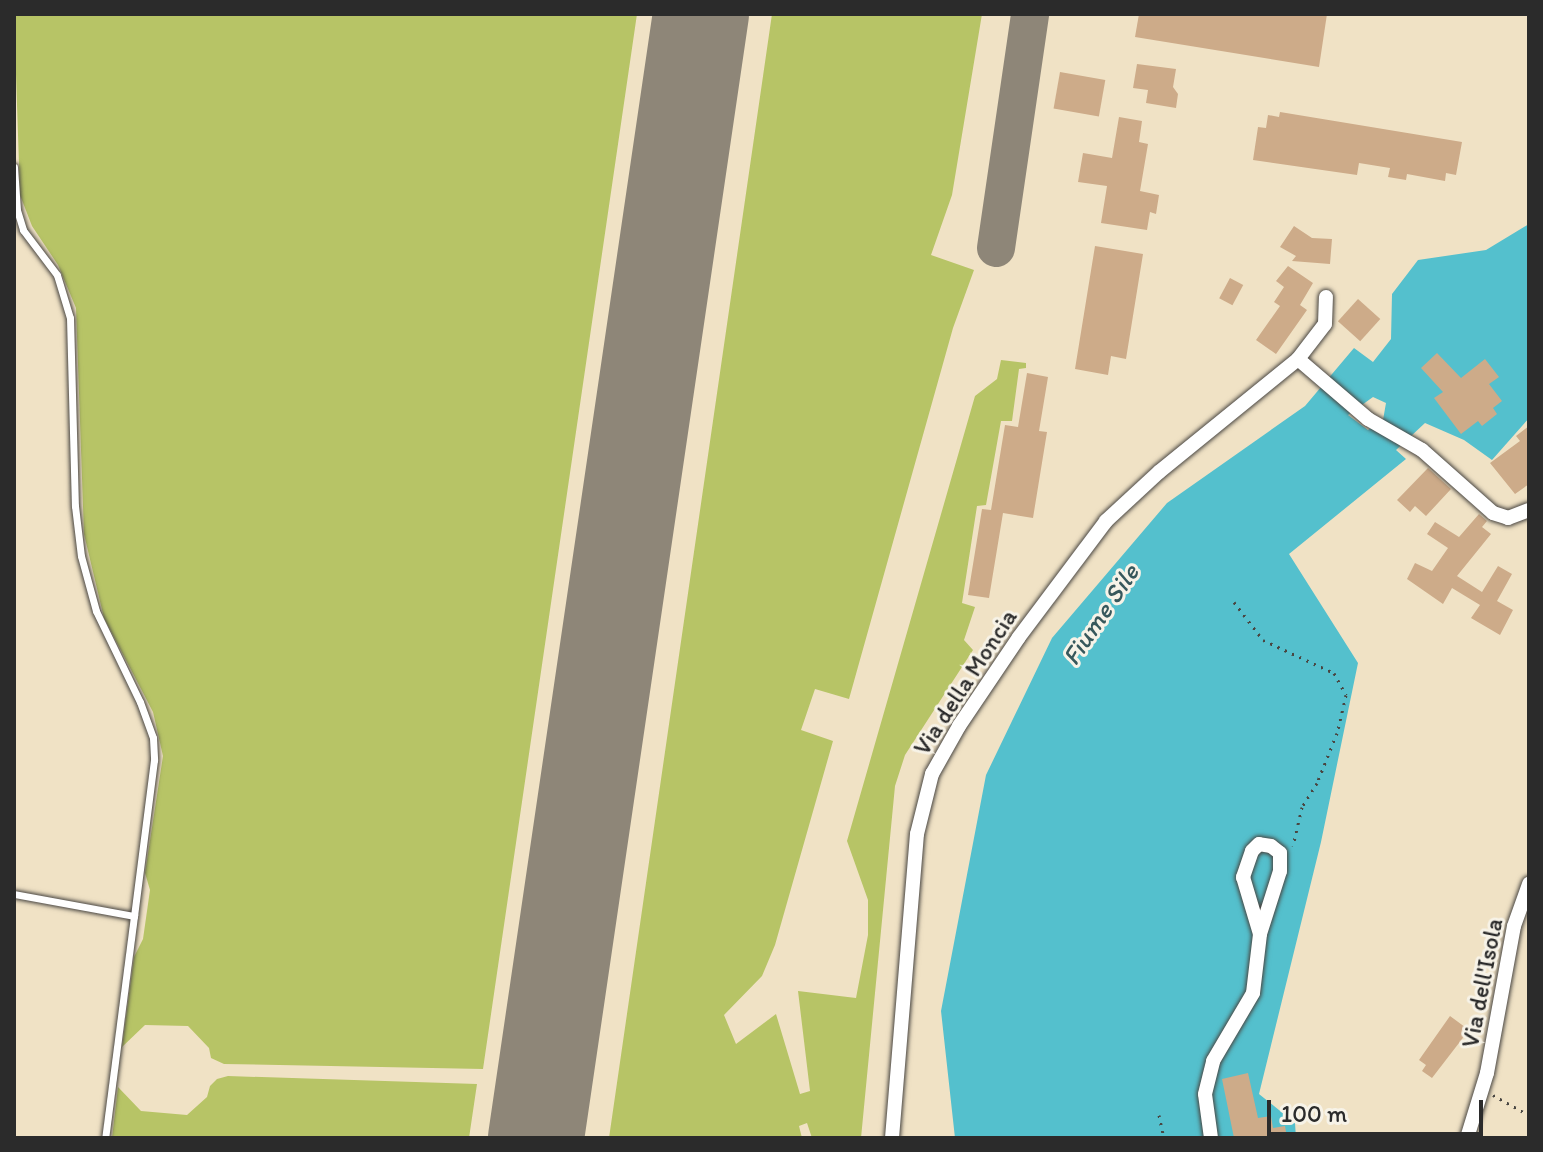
<!DOCTYPE html>
<html>
<head>
<meta charset="utf-8">
<style>
  body { margin:0 }
  #map { position:relative; width:1543px; height:1152px; overflow:hidden; background:#f0e2c5; font-family:Itim,sans-serif }
  div>[style] { position:absolute }
  .green>* { inset:0; background:#b7c466 }
  .water>* { inset:0; background:#54c0cd }
  .taxiway>* { height:38px; margin:-19px; padding:0 19px; transform-origin:19px; border-radius:19px; background:#8e8678 }
  .runway>* { height:96px; margin:-48px; padding:0 48px; transform-origin:48px; border-radius:48px; background:#8e8678 }
  .building>* { inset:0; background:#cdab89; transform-origin:0 0 }
  .path>* { height:3px; margin-top:-1.5px; transform-origin:0; background:repeating-linear-gradient(90deg,#494642 0 2px,transparent 0 8px) }
  .roads { filter:drop-shadow(0 0 2px #494642) drop-shadow(0 0 2px #494642) }
  .service>* { height:7px; margin:-3.5px; padding:0 3.5px; transform-origin:3.5px; border-radius:3.5px; background:#fff }
  .minor>* { height:14px; margin:-7px; padding:0 7px; transform-origin:7px; border-radius:7px; background:#fff }
  span { translate:-50% -50%; white-space:nowrap; text-align:center; line-height:1.15; -webkit-text-stroke:6px #f7f3e8; paint-order:stroke }
  .street-label { font-size:24px; color:#2b2b2b }
  .water-label { font-size:26px; color:#37585c; font-style:italic }
  .frame { position:absolute; inset:0; border:16px solid #2b2b2b; pointer-events:none }
  .scale { position:absolute; left:1267px; top:1100px; width:216px; height:36px; box-sizing:border-box; border:4px solid #2b2b2b; border-top:0; padding-left:10px; font-size:24px; line-height:28px; white-space:nowrap; color:#2b2b2b; -webkit-text-stroke:6px #f7f3e8; paint-order:stroke }
</style>
</head>
<body>
<div id="map">
  <div class="green">
    <i style="clip-path:polygon(14px 14px,637px 14px,483px 1069px,224px 1064px,211px 1058px,209px 1048px,188px 1026px,145px 1025px,122px 1047px,134px 957px,143px 939px,150px 890px,145px 873px,163px 756px,153px 712px,104px 618px,84px 534px,76px 308px,58px 265px,32px 226px,20px 195px)"></i>
    <i style="clip-path:polygon(772px 14px,982px 14px,952px 195px,931px 255px,974px 270px,953px 328px,849px 699px,815px 689px,801px 730px,833px 741px,775px 945px,762px 976px,724px 1015px,736px 1044px,776px 1014px,800px 1094px,810px 1091px,798px 991px,856px 998px,868px 935px,868px 900px,847px 841px,975px 396px,997px 379px,1001px 360px,1026px 363px,1026px 368px,1019px 369px,1012px 421px,1001px 421px,986px 505px,977px 506px,962px 603px,975px 607px,964px 640px,973px 650px,905px 755px,895px 786px,861px 1138px,812px 1138px,807px 1123px,799px 1126px,802px 1138px,609px 1138px)"></i>
    <i style="clip-path:polygon(228px 1076px,477px 1084px,469px 1138px,112px 1138px,118px 1087px,141px 1111px,187px 1115px,207px 1097px,210px 1086px,217px 1079px)"></i>
  </div>
  <div class="water">
    <i style="clip-path:polygon(evenodd,1529px 224px,1529px 418px,1492px 460px,1464px 440px,1425px 423px,1396px 450px,1406px 459px,1289px 554px,1358px 663px,1321px 842px,1259px 1094px,1295px 1123px,1296px 1138px,955px 1138px,941px 1011px,986px 775px,1052px 638px,1167px 503px,1305px 406px,1354px 348px,1373px 362px,1391px 339px,1392px 294px,1418px 260px,1486px 250px,1529px 224px,1373px 397px,1386px 403px,1383px 420px,1368px 430px,1348px 415px,1373px 397px)"></i>
  </div>
  <div class="taxiway">
    <i style="left:996px;top:248px;width:236px;rotate:-81.7deg"></i>
  </div>
  <div class="runway">
    <i style="left:536px;top:1138px;width:1136px;rotate:-81.65deg"></i>
  </div>
  <div class="building">
    <i style="clip-path:polygon(1139px 14px,1327px 14px,1319px 67px,1135px 37px)"></i>
    <i style="clip-path:polygon(1137px 64px,1176px 69px,1173px 87px,1178px 94px,1176px 108px,1146px 103px,1148px 90px,1133px 88px)"></i>
    <i style="left:1060px;top:72px;width:46px;height:37px;rotate:10deg"></i>
    <i style="clip-path:polygon(1280px 112px,1462px 142px,1456px 175px,1446px 173px,1445px 181px,1407px 174px,1406px 180px,1388px 177px,1390px 168px,1359px 163px,1357px 175px,1253px 160px,1258px 127px,1266px 128px,1268px 115px,1279px 117px)"></i>
    <i style="clip-path:polygon(1119px 117px,1142px 121px,1139px 142px,1148px 144px,1140px 191px,1159px 195px,1156px 214px,1150px 212px,1147px 230px,1101px 223px,1107px 186px,1078px 182px,1083px 153px,1112px 158px)"></i>
    <i style="clip-path:polygon(1294px 226px,1312px 238px,1332px 239px,1330px 264px,1292px 261px,1296px 256px,1280px 247px)"></i>
    <i style="clip-path:polygon(1095px 246px,1143px 254px,1126px 359px,1111px 356px,1108px 375px,1075px 369px)"></i>
    <i style="clip-path:polygon(1288px 266px,1313px 283px,1300px 305px,1307px 310px,1276px 354px,1256px 340px,1280px 306px,1274px 302px,1284px 287px,1276px 281px)"></i>
    <i style="left:1230px;top:278px;width:15px;height:23px;rotate:28deg"></i>
    <i style="left:1358px;top:299px;width:30px;height:30px;rotate:42deg"></i>
    <i style="clip-path:polygon(1437px 353px,1461px 378px,1485px 359px,1499px 377px,1489px 384px,1502px 401px,1493px 408px,1497px 414px,1482px 426px,1478px 421px,1461px 434px,1434px 398px,1443px 392px,1421px 368px)"></i>
    <i style="clip-path:polygon(1027px 373px,1048px 377px,1039px 431px,1047px 432px,1033px 518px,1003px 513px,989px 598px,968px 595px,982px 509px,991px 510px,1005px 425px,1018px 427px)"></i>
    <i style="clip-path:polygon(1529px 426px,1529px 484px,1515px 494px,1490px 463px,1520px 441px,1516px 436px)"></i>
    <i style="clip-path:polygon(1428px 468px,1451px 489px,1426px 516px,1415px 506px,1410px 512px,1397px 500px)"></i>
    <i style="clip-path:polygon(1479px 514px,1487px 521px,1482px 527px,1491px 534px,1457px 576px,1482px 592px,1498px 566px,1512px 574px,1497px 601px,1513px 610px,1500px 635px,1471px 618px,1480px 605px,1452px 588px,1443px 604px,1407px 579px,1415px 563px,1432px 571px,1448px 548px,1427px 534px,1435px 522px,1459px 537px)"></i>
    <i style="clip-path:polygon(1450px 1016px,1469px 1030px,1432px 1078px,1422px 1071px,1426px 1065px,1419px 1060px)"></i>
    <i style="clip-path:polygon(1248px 1073px,1258px 1118px,1271px 1116px,1273px 1128px,1285px 1126px,1287px 1138px,1234px 1138px,1222px 1079px)"></i>
  </div>
  <div class="path">
    <i style="left:1234px;top:602px;width:48px;rotate:52.7deg"></i>
    <i style="left:1263px;top:640px;width:78px;rotate:24.9deg"></i>
    <i style="left:1334px;top:673px;width:25px;rotate:61deg"></i>
    <i style="left:1346px;top:695px;width:39px;rotate:103deg"></i>
    <i style="left:1337px;top:733px;width:54px;rotate:111.8deg"></i>
    <i style="left:1317px;top:783px;width:28px;rotate:122deg"></i>
    <i style="left:1302px;top:807px;width:40px;rotate:103deg"></i>
    <i style="left:1493px;top:1095px;width:41px;rotate:29.1deg"></i>
    <i style="left:1159px;top:1115px;width:24px;rotate:78deg"></i>
  </div>
  <div class="roads">
    <div class="service">
      <i style="left:14px;top:167px;width:43px;rotate:86deg"></i>
      <i style="left:17px;top:210px;width:21px;rotate:73deg"></i>
      <i style="left:23px;top:230px;width:56px;rotate:52.9deg"></i>
      <i style="left:57px;top:275px;width:45px;rotate:73.2deg"></i>
      <i style="left:70px;top:318px;width:188px;rotate:88.5deg"></i>
      <i style="left:75px;top:506px;width:50px;rotate:83.2deg"></i>
      <i style="left:81px;top:556px;width:57px;rotate:74.7deg"></i>
      <i style="left:96px;top:611px;width:101px;rotate:64.2deg"></i>
      <i style="left:140px;top:702px;width:38px;rotate:70deg"></i>
      <i style="left:153px;top:738px;width:22px;rotate:87deg"></i>
      <i style="left:154px;top:760px;width:157px;rotate:97.3deg"></i>
      <i style="left:14px;top:894px;width:122px;rotate:10.4deg"></i>
      <i style="left:134px;top:916px;width:224px;rotate:97.4deg"></i>
    </div>
    <div class="minor">
      <i style="left:1298px;top:359px;width:92px;rotate:40.6deg"></i>
      <i style="left:1368px;top:419px;width:62px;rotate:29.9deg"></i>
      <i style="left:1422px;top:450px;width:95px;rotate:41.6deg"></i>
      <i style="left:1493px;top:513px;width:16px;rotate:18deg"></i>
      <i style="left:1508px;top:518px;width:22px;rotate:-21deg"></i>
      <i style="left:892px;top:1138px;width:305px;rotate:-85.3deg"></i>
      <i style="left:917px;top:834px;width:62px;rotate:-76deg"></i>
      <i style="left:932px;top:774px;width:55px;rotate:-60.6deg"></i>
      <i style="left:959px;top:726px;width:107px;rotate:-56deg"></i>
      <i style="left:1019px;top:637px;width:145px;rotate:-53.1deg"></i>
      <i style="left:1106px;top:521px;width:72px;rotate:-42.8deg"></i>
      <i style="left:1159px;top:472px;width:179px;rotate:-39.1deg"></i>
      <i style="left:1298px;top:359px;width:44px;rotate:-52.4deg"></i>
      <i style="left:1325px;top:324px;width:27px;rotate:-88deg"></i>
      <i style="left:1211px;top:1138px;width:44px;rotate:-97.8deg"></i>
      <i style="left:1205px;top:1094px;width:34px;rotate:-76deg"></i>
      <i style="left:1213px;top:1061px;width:79px;rotate:-59.5deg"></i>
      <i style="left:1253px;top:993px;width:59px;rotate:-83.2deg"></i>
      <i style="left:1260px;top:934px;width:66px;rotate:-72.4deg"></i>
      <i style="left:1280px;top:871px;width:18px;rotate:-90deg"></i>
      <i style="left:1280px;top:853px;width:11px;rotate:-142deg"></i>
      <i style="left:1271px;top:846px;width:12px;rotate:-171deg"></i>
      <i style="left:1259px;top:844px;width:10px;rotate:135deg"></i>
      <i style="left:1252px;top:851px;width:28px;rotate:109deg"></i>
      <i style="left:1243px;top:877px;width:59px;rotate:73.4deg"></i>
      <i style="left:1467px;top:1138px;width:68px;rotate:-72.9deg"></i>
      <i style="left:1487px;top:1073px;width:149px;rotate:-79.6deg"></i>
      <i style="left:1514px;top:926px;width:45px;rotate:-70.3deg"></i>
    </div>
  </div>
  <div class="street-label">
    <span style="left:965px;top:682px;rotate:-57deg">Via della Moncia</span>
    <span style="left:1482px;top:983px;rotate:-79deg">Via dell'Isola</span>
  </div>
  <div class="water-label">
    <span style="left:1101px;top:615px;rotate:-56deg">Fiume Sile</span>
  </div>
  <div class="frame"></div>
  <div class="scale">100 m</div>
</div>
</body>
</html>
